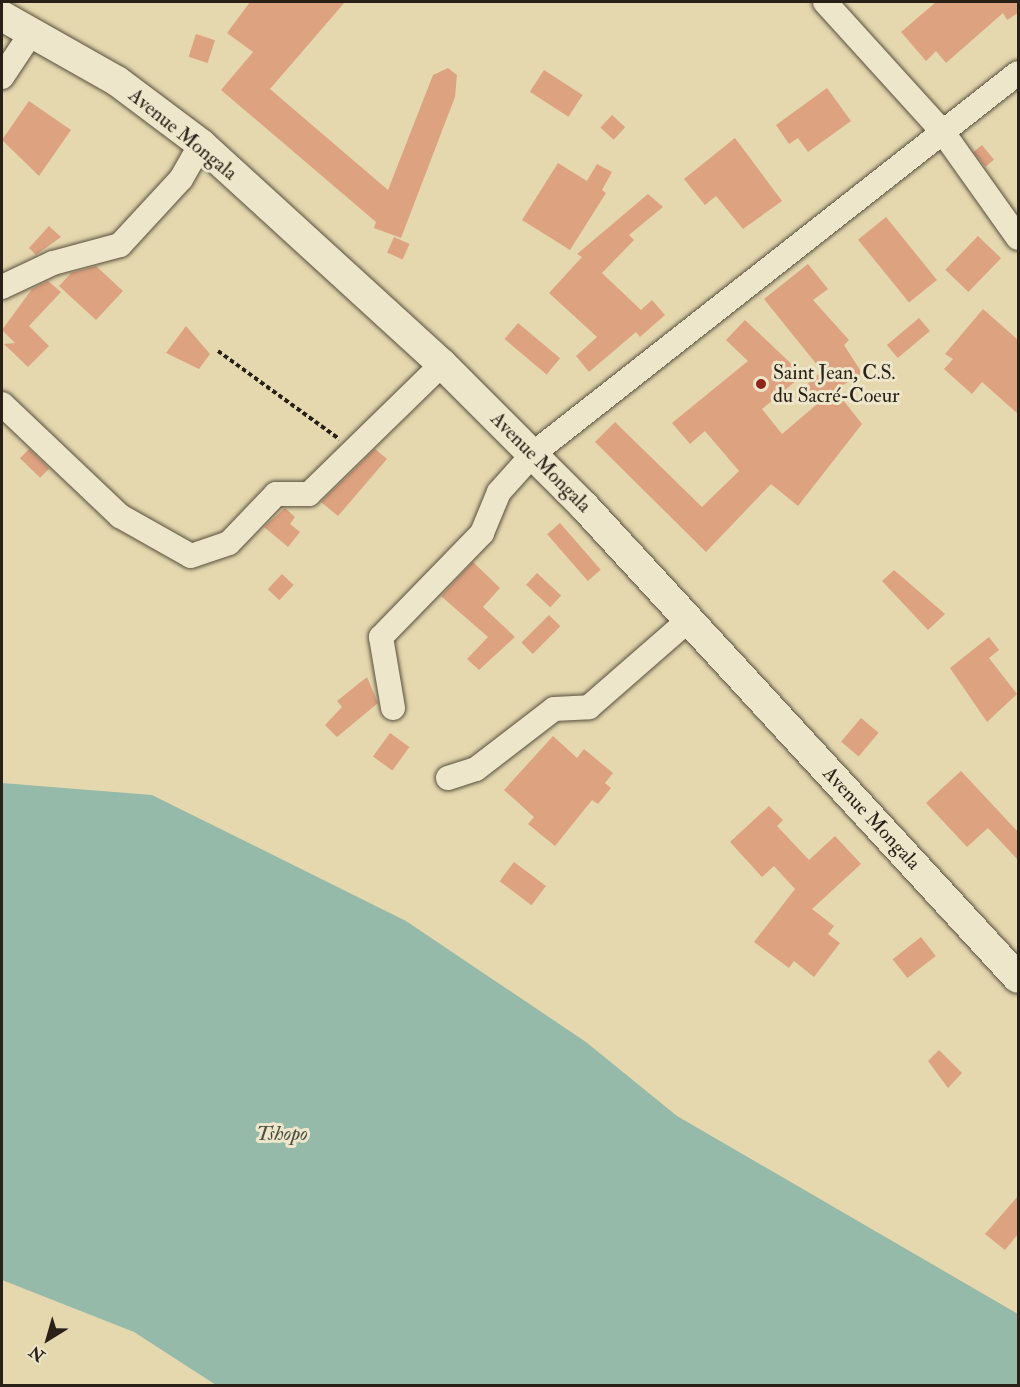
<!DOCTYPE html>
<html>
<head>
<meta charset="utf-8">
<style>
  body { margin:0 }
  #map { position:relative; width:1020px; height:1387px; overflow:hidden; background:#e5d8af; font-family:"IM FELL Double Pica",serif }
  div>[style] { position:absolute }
  .water>* { inset:0; background:#96baaa }
  .building>* { inset:0; background:#dda280; transform-origin:0 0 }
  .path>* { height:4px; margin-top:-2px; transform-origin:0; background:repeating-linear-gradient(90deg,#292117 0 4.5px,transparent 0 7.5px) }
  .roads { filter:drop-shadow(0 0 2px #584f3d) drop-shadow(0 0 2px #584f3d) }
  .minor>* { height:24px; margin:-12px; padding:0 12px; transform-origin:12px; border-radius:12px; background:#eee6cb }
  .tertiary>* { height:30px; margin:-15px; padding:0 15px; transform-origin:15px; border-radius:15px; background:#eee6cb }
  .dots>* { width:16px; height:16px; translate:-50% -50%; box-sizing:border-box; border:3px solid #eee6cb; border-radius:50% }
  span { translate:-50% -50%; white-space:nowrap; text-align:center; line-height:1.15; -webkit-text-stroke:6px #eee6cb; paint-order:stroke }
  .street-label { font-size:20px; color:#292117 }
  .poi-label { font-size:20px; color:#292117 }
  .left { translate:0 -50%; text-align:left }
  .water-label { font-size:21px; color:#4a4f43; font-style:italic }
  .frame { position:absolute; inset:0; border:3px solid #292117; pointer-events:none }
  .north { position:absolute; left:18px; top:1309px; width:60px; height:60px; -webkit-text-stroke:4px #eee6cb; paint-order:stroke; rotate:217deg; font-size:16px; font-weight:700; line-height:24px; text-align:center; color:#292117 }
  .north::after { content:''; display:block; margin:auto; width:21px; height:27px; background:#292117; clip-path:polygon(50% 0,100% 100%,50% 72%,0 100%) }
</style>
</head>
<body>
<div id="map">
  <div class="water">
    <i style="clip-path:polygon(2px 783px,152px 795px,406px 921px,586px 1042px,677px 1116px,1018px 1314px,1018px 1385px,216px 1385px,134px 1332px,2px 1280px)"></i>
  </div>
  <div class="building">
    <i style="clip-path:polygon(250px 2px,345px 2px,270px 89px,388px 190px,433px 75px,448px 68px,457px 75px,455px 97px,401px 238px,374px 228px,376px 222px,221px 90px,253px 52px,227px 33px)"></i>
    <i style="clip-path:polygon(936px 2px,1018px 2px,1018px 13px,1007px 20px,1003px 13px,946px 63px,936px 51px,926px 61px,901px 32px)"></i>
    <i style="left:196px;top:34px;width:20px;height:24px;rotate:18deg"></i>
    <i style="left:544px;top:70px;width:46px;height:26px;rotate:33deg"></i>
    <i style="clip-path:polygon(827px 88px,851px 121px,808px 152px,798px 138px,789px 144px,776px 125px)"></i>
    <i style="clip-path:polygon(29px 101px,71px 130px,39px 176px,2px 140px)"></i>
    <i style="left:612px;top:115px;width:18px;height:17px;rotate:43deg"></i>
    <i style="clip-path:polygon(735px 138px,782px 201px,743px 229px,716px 196px,705px 205px,684px 179px)"></i>
    <i style="left:982px;top:145px;width:19px;height:11px;rotate:51deg"></i>
    <i style="clip-path:polygon(558px 163px,587px 181px,597px 164px,612px 172px,602px 190px,606px 193px,570px 250px,522px 220px)"></i>
    <i style="clip-path:polygon(648px 194px,663px 207px,629px 235px,634px 240px,602px 273px,641px 310px,652px 300px,665px 315px,640px 337px,636px 332px,589px 372px,576px 356px,597px 337px,549px 293px,582px 257px,577px 254px)"></i>
    <i style="left:886px;top:217px;width:81px;height:36px;rotate:51deg"></i>
    <i style="clip-path:polygon(49px 226px,61px 237px,36px 255px,29px 248px)"></i>
    <i style="left:978px;top:236px;width:32px;height:47px;rotate:44deg"></i>
    <i style="left:394px;top:237px;width:17px;height:17px;rotate:24deg"></i>
    <i style="clip-path:polygon(808px 264px,828px 289px,813px 300px,849px 340px,844px 345px,862px 373px,835px 390px,862px 424px,798px 506px,771px 484px,706px 552px,595px 442px,615px 422px,702px 507px,739px 471px,705px 431px,690px 444px,672px 423px,748px 361px,726px 340px,745px 320px,803px 375px,762px 409px,782px 434px,816px 405px,802px 389px,822px 371px,764px 299px)"></i>
    <i style="clip-path:polygon(96px 266px,123px 291px,96px 320px,59px 286px,71px 273px)"></i>
    <i style="clip-path:polygon(48px 281px,61px 292px,29px 326px,49px 346px,28px 367px,4px 344px,15px 343px,2px 330px,32px 289px)"></i>
    <i style="clip-path:polygon(983px 309px,1018px 340px,1018px 414px,982px 382px,972px 394px,944px 369px,953px 359px,945px 354px)"></i>
    <i style="left:919px;top:318px;width:17px;height:42px;rotate:50deg"></i>
    <i style="left:518px;top:323px;width:55px;height:21px;rotate:40deg"></i>
    <i style="clip-path:polygon(186px 326px,210px 354px,199px 369px,166px 353px)"></i>
    <i style="left:29px;top:449px;width:28px;height:13px;rotate:44deg"></i>
    <i style="clip-path:polygon(375px 449px,387px 459px,338px 516px,321px 502px)"></i>
    <i style="clip-path:polygon(285px 508px,295px 517px,290px 524px,300px 532px,288px 547px,264px 527px)"></i>
    <i style="left:560px;top:523px;width:62px;height:17px;rotate:49deg"></i>
    <i style="clip-path:polygon(473px 562px,500px 588px,483px 607px,515px 637px,479px 670px,467px 659px,488px 637px,441px 596px)"></i>
    <i style="clip-path:polygon(894px 570px,945px 614px,928px 630px,882px 581px)"></i>
    <i style="left:537px;top:573px;width:33px;height:16px;rotate:43deg"></i>
    <i style="left:282px;top:574px;width:16px;height:21px;rotate:43deg"></i>
    <i style="left:549px;top:615px;width:16px;height:39px;rotate:45deg"></i>
    <i style="clip-path:polygon(989px 637px,999px 650px,989px 658px,1017px 694px,987px 722px,950px 668px)"></i>
    <i style="clip-path:polygon(367px 677px,378px 703px,337px 737px,325px 725px,342px 707px,337px 701px)"></i>
    <i style="left:861px;top:718px;width:23px;height:31px;rotate:40deg"></i>
    <i style="left:390px;top:733px;width:24px;height:29px;rotate:36deg"></i>
    <i style="clip-path:polygon(553px 736px,577px 758px,584px 749px,613px 773px,605px 783px,611px 788px,598px 804px,592px 800px,555px 846px,528px 824px,534px 817px,504px 790px)"></i>
    <i style="clip-path:polygon(961px 771px,1018px 832px,1018px 860px,988px 828px,967px 847px,926px 803px)"></i>
    <i style="clip-path:polygon(769px 806px,783px 820px,777px 826px,809px 860px,835px 836px,861px 864px,812px 909px,834px 926px,828px 934px,840px 943px,814px 977px,794px 961px,789px 968px,754px 942px,795px 889px,774px 866px,762px 877px,730px 842px)"></i>
    <i style="left:514px;top:862px;width:40px;height:24px;rotate:37deg"></i>
    <i style="left:921px;top:937px;width:24px;height:36px;rotate:52deg"></i>
    <i style="clip-path:polygon(939px 1050px,962px 1073px,948px 1088px,928px 1061px)"></i>
    <i style="clip-path:polygon(1018px 1196px,1018px 1234px,1005px 1250px,985px 1234px)"></i>
  </div>
  <div class="path">
    <i style="left:218px;top:351px;width:150px;rotate:36deg"></i>
  </div>
  <div class="roads">
    <div class="minor">
      <i style="left:825px;top:2px;width:174px;rotate:47.8deg"></i>
      <i style="left:942px;top:131px;width:131px;rotate:54.6deg"></i>
      <i style="left:2px;top:77px;width:50px;rotate:-56.3deg"></i>
      <i style="left:2px;top:287px;width:56px;rotate:-25.2deg"></i>
      <i style="left:53px;top:263px;width:69px;rotate:-15deg"></i>
      <i style="left:120px;top:245px;width:90px;rotate:-47.3deg"></i>
      <i style="left:181px;top:179px;width:40px;rotate:-60.3deg"></i>
      <i style="left:2px;top:404px;width:163px;rotate:43.5deg"></i>
      <i style="left:120px;top:516px;width:81px;rotate:29.4deg"></i>
      <i style="left:191px;top:556px;width:40px;rotate:-18.9deg"></i>
      <i style="left:229px;top:543px;width:68px;rotate:-46.2deg"></i>
      <i style="left:276px;top:494px;width:33px"></i>
      <i style="left:309px;top:494px;width:186px;rotate:-44.3deg"></i>
      <i style="left:393px;top:708px;width:72px;rotate:-99.6deg"></i>
      <i style="left:381px;top:637px;width:145px;rotate:-45.8deg"></i>
      <i style="left:482px;top:533px;width:44px;rotate:-67.5deg"></i>
      <i style="left:499px;top:492px;width:52px;rotate:-48.1deg"></i>
      <i style="left:534px;top:453px;width:615px;rotate:-38.14deg"></i>
      <i style="left:448px;top:778px;width:29px;rotate:-18deg"></i>
      <i style="left:476px;top:769px;width:98px;rotate:-37.6deg"></i>
      <i style="left:554px;top:709px;width:35px;rotate:-3deg"></i>
      <i style="left:589px;top:707px;width:134px;rotate:-41.1deg"></i>
    </div>
    <div class="tertiary">
      <i style="left:2px;top:16px;width:132px;rotate:29.5deg"></i>
      <i style="left:117px;top:81px;width:105px;rotate:36.9deg"></i>
      <i style="left:201px;top:144px;width:326px;rotate:42.4deg"></i>
      <i style="left:442px;top:364px;width:201px;rotate:45deg"></i>
      <i style="left:584px;top:506px;width:641px;rotate:47.4deg"></i>
    </div>
  </div>
  <div class="dots">
    <i style="left:761px;top:384px;background:#8f2418"></i>
  </div>
  <div class="street-label">
    <span style="left:183px;top:134px;rotate:39deg">Avenue Mongala</span>
    <span style="left:541px;top:462px;rotate:45deg">Avenue Mongala</span>
    <span style="left:872px;top:818px;rotate:47deg">Avenue Mongala</span>
  </div>
  <div class="poi-label">
    <span class="left" style="left:773px;top:384px">Saint Jean, C.S.<br>du Sacré-Coeur</span>
  </div>
  <div class="water-label">
    <span style="left:282px;top:1134px">Tshopo</span>
  </div>
  <div class="frame"></div>
  <div class="north">N</div>
</div>
</body>
</html>
